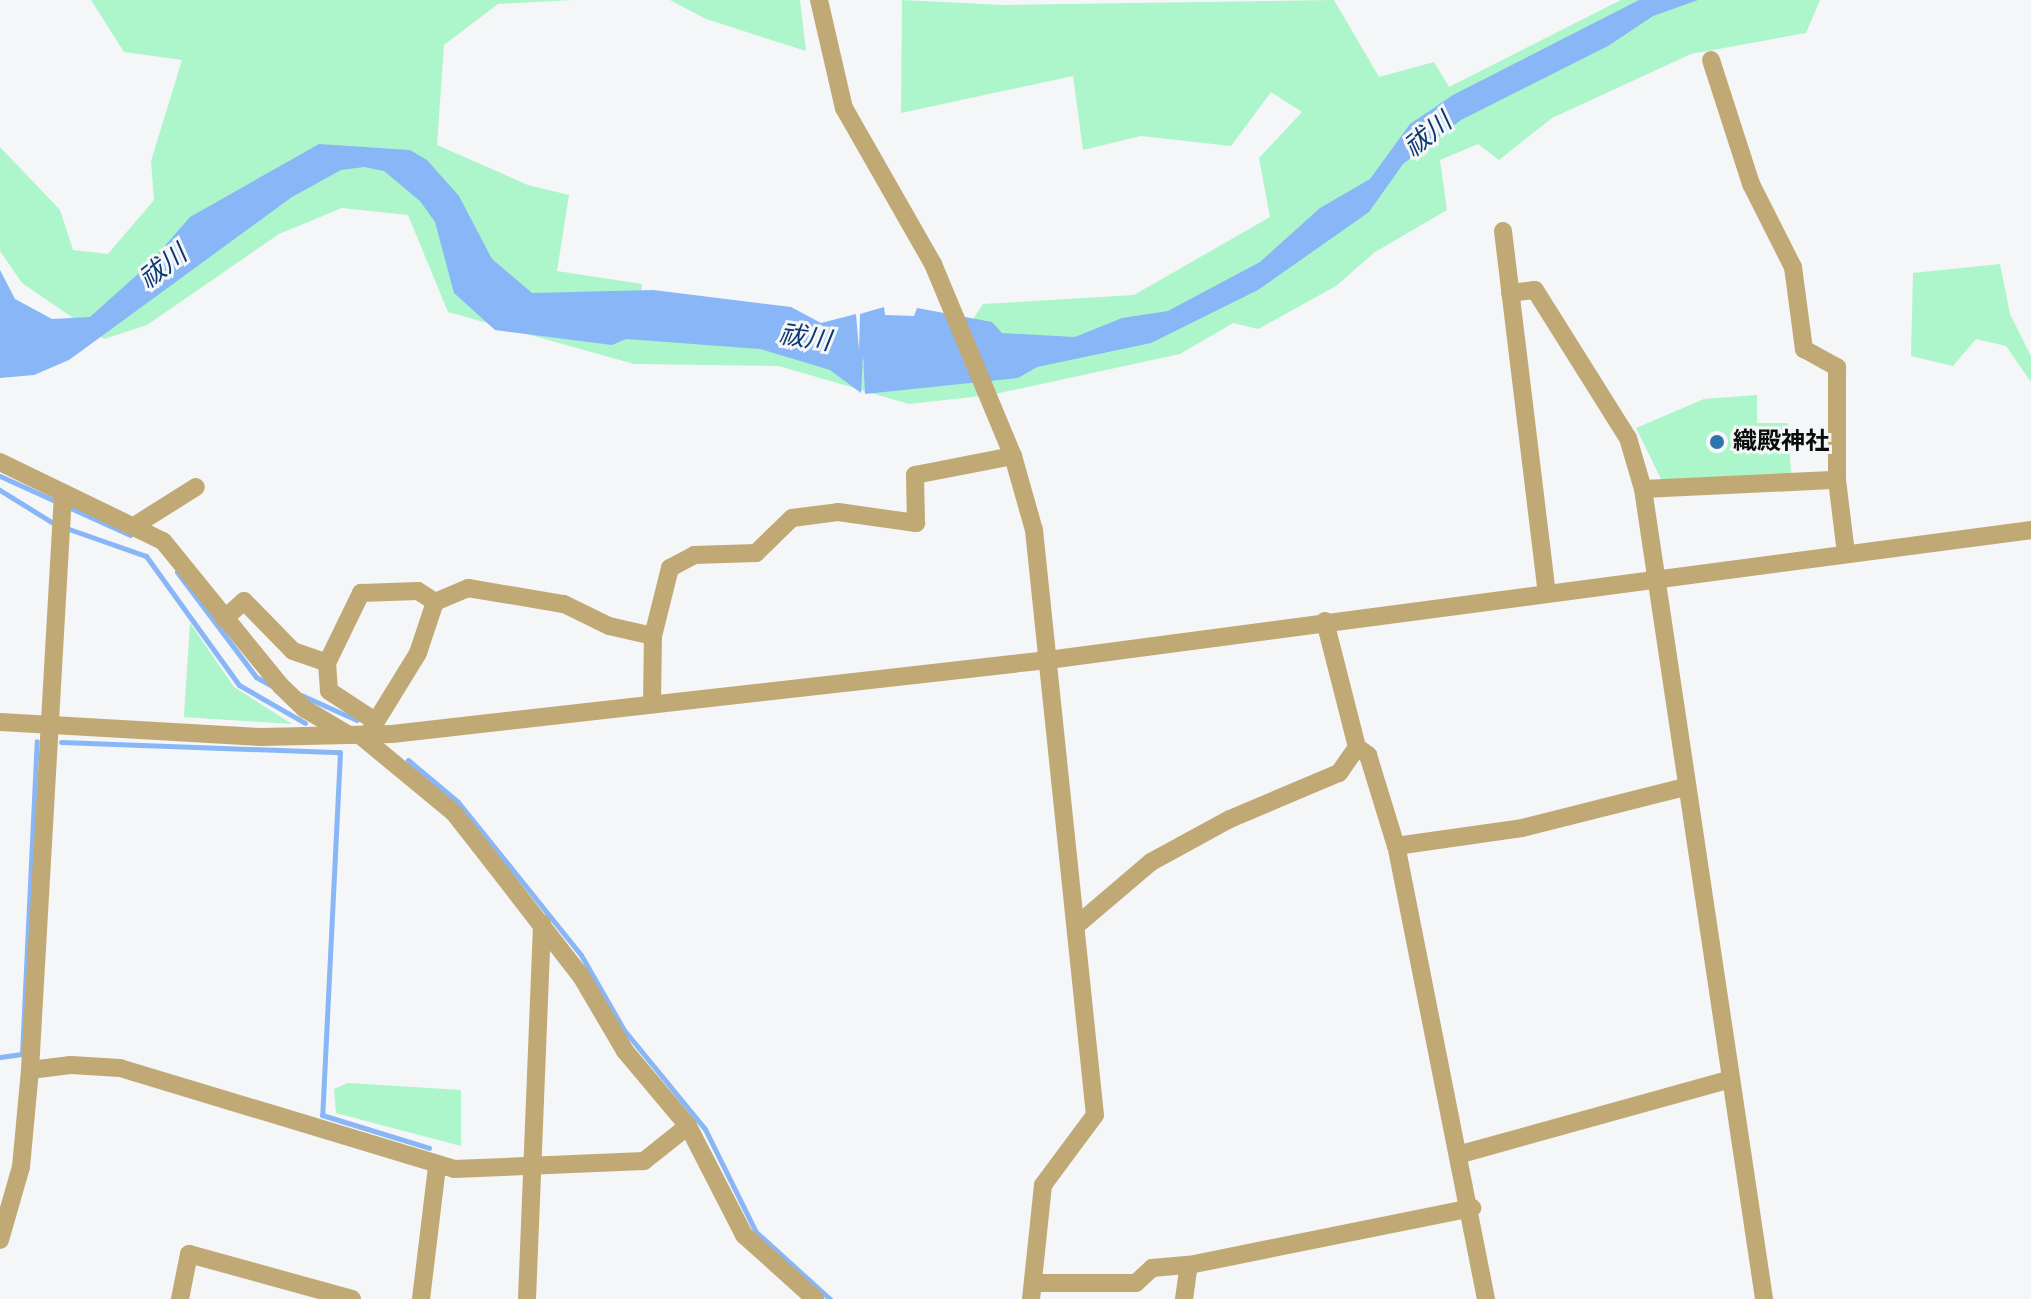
<!DOCTYPE html>
<html>
<head>
<meta charset="utf-8">
<style>
  body { margin:0 }
  #map { position:relative; width:2031px; height:1299px; overflow:hidden; background:#f5f6f7; font-family:"Fira Sans","Noto Sans JP",sans-serif }
  div>[style] { position:absolute }
  .green>* { inset:0; background:#adf5cb }
  .water>* { inset:0; background:#88b6f6 }
  .stream>* { height:5px; margin:-2.5px; padding:0 2.5px; transform-origin:2.5px; border-radius:2.5px; background:#88b6f6 }
  .minor>* { height:18px; margin:-9px; padding:0 9px; transform-origin:9px; border-radius:9px; background:#c0a975 }
  .dots>* { width:22px; height:22px; translate:-50% -50%; box-sizing:border-box; border:4px solid #f5f6f7; border-radius:50% }
  span { translate:-50% -50%; white-space:nowrap; text-align:center; line-height:1.15; -webkit-text-stroke:6px #f5f6f7; paint-order:stroke }
  .poi-label { font-size:24px; color:#0c0d0d; font-weight:700 }
  .left { translate:0 -50%; text-align:left }
  .water-label { font-size:26px; color:#0b3870; font-style:italic }
</style>
</head>
<body>
<div id="map">
  <div class="green">
    <i style="clip-path:polygon(91px 0,572px 0,498px 4px,444px 45px,437px 145px,528px 185px,569px 195px,557px 271px,642px 284px,638px 336px,839px 351px,899px 385px,939px 370px,983px 304px,1134px 295px,1270px 217px,1259px 158px,1302px 112px,1271px 92px,1231px 146px,1141px 136px,1083px 150px,1073px 76px,901px 113px,902px 0,1003px 5px,1334px 0,1379px 77px,1434px 62px,1449px 87px,1621px 0,1820px 0,1806px 33px,1691px 54px,1552px 118px,1499px 160px,1478px 144px,1440px 160px,1447px 210px,1375px 252px,1336px 286px,1258px 329px,1233px 323px,1180px 354px,990px 395px,909px 404px,779px 366px,634px 364px,448px 312px,408px 215px,342px 208px,279px 234px,147px 325px,104px 339px,22px 283px,0 251px,0 147px,60px 210px,73px 250px,108px 254px,154px 200px,151px 161px,182px 60px,124px 52px)"></i>
    <i style="clip-path:polygon(670px 0,800px 0,806px 51px,706px 19px)"></i>
    <i style="clip-path:polygon(2000px 264px,2010px 314px,2031px 356px,2031px 382px,2006px 346px,1976px 339px,1953px 366px,1911px 356px,1913px 273px)"></i>
    <i style="clip-path:polygon(1757px 395px,1757px 423px,1788px 423px,1791px 474px,1662px 481px,1636px 428px,1704px 399px)"></i>
    <i style="clip-path:polygon(190px 623px,234px 687px,292px 724px,184px 717px)"></i>
    <i style="clip-path:polygon(348px 1083px,461px 1090px,461px 1146px,336px 1113px,334px 1089px)"></i>
  </div>
  <div class="water">
    <i style="clip-path:polygon(1639px 0,1698px 0,1653px 16px,1608px 46px,1461px 120px,1403px 164px,1369px 212px,1258px 290px,1151px 343px,1037px 367px,1018px 378px,865px 394px,863px 355px,861px 393px,830px 370px,760px 349px,626px 339px,612px 345px,495px 330px,454px 293px,435px 222px,420px 201px,384px 171px,364px 167px,341px 170px,292px 197px,69px 360px,34px 375px,0 378px,0 270px,15px 299px,52px 319px,90px 317px,149px 264px,190px 217px,319px 144px,410px 150px,427px 160px,459px 196px,492px 259px,532px 293px,653px 290px,791px 307px,821px 323px,856px 314px,859px 350px,860px 314px,884px 307px,885px 315px,914px 316px,917px 308px,992px 322px,1002px 333px,1075px 337px,1122px 318px,1168px 311px,1260px 262px,1320px 208px,1370px 179px,1410px 124px,1453px 95px)"></i>
  </div>
  <div class="stream">
    <i style="left:0;top:476px;width:143px;rotate:24.4deg"></i>
    <i style="left:0;top:490px;width:66px;rotate:32deg"></i>
    <i style="left:66px;top:528px;width:85px;rotate:19.3deg"></i>
    <i style="left:146px;top:556px;width:159px;rotate:54.2deg"></i>
    <i style="left:239px;top:685px;width:76px;rotate:29.9deg"></i>
    <i style="left:177px;top:572px;width:131px;rotate:53deg"></i>
    <i style="left:256px;top:677px;width:18px;rotate:29deg"></i>
    <i style="left:301px;top:695px;width:61px;rotate:24.1deg"></i>
    <i style="left:61px;top:742px;width:279px;rotate:2.1deg"></i>
    <i style="left:340px;top:752px;width:363px;rotate:92.8deg"></i>
    <i style="left:322px;top:1115px;width:112px;rotate:17.1deg"></i>
    <i style="left:408px;top:760px;width:65px;rotate:40deg"></i>
    <i style="left:458px;top:802px;width:196px;rotate:51.2deg"></i>
    <i style="left:581px;top:955px;width:86px;rotate:60.2deg"></i>
    <i style="left:624px;top:1030px;width:128px;rotate:50.7deg"></i>
    <i style="left:705px;top:1129px;width:115px;rotate:63.7deg"></i>
    <i style="left:756px;top:1232px;width:100px;rotate:42.2deg"></i>
    <i style="left:0;top:1057px;width:22px;rotate:-8deg"></i>
    <i style="left:22px;top:1054px;width:313px;rotate:-87.3deg"></i>
  </div>
  <div class="minor">
    <i style="left:819px;top:0;width:111px;rotate:77deg"></i>
    <i style="left:844px;top:108px;width:180px;rotate:60.3deg"></i>
    <i style="left:933px;top:264px;width:208px;rotate:67.4deg"></i>
    <i style="left:1013px;top:456px;width:77px;rotate:74.2deg"></i>
    <i style="left:1034px;top:530px;width:588px;rotate:84.05deg"></i>
    <i style="left:1095px;top:1115px;width:87px;rotate:126.6deg"></i>
    <i style="left:1043px;top:1185px;width:115px;rotate:96deg"></i>
    <i style="left:1711px;top:60px;width:130px;rotate:72.1deg"></i>
    <i style="left:1751px;top:184px;width:93px;rotate:63.2deg"></i>
    <i style="left:1793px;top:267px;width:83px;rotate:82.4deg"></i>
    <i style="left:1804px;top:349px;width:38px;rotate:29deg"></i>
    <i style="left:1837px;top:367px;width:113px;rotate:90deg"></i>
    <i style="left:1837px;top:480px;width:74px;rotate:83deg"></i>
    <i style="left:1503px;top:231px;width:365px;rotate:83.1deg"></i>
    <i style="left:1510px;top:293px;width:25px;rotate:-7deg"></i>
    <i style="left:1535px;top:290px;width:175px;rotate:57.9deg"></i>
    <i style="left:1628px;top:438px;width:53px;rotate:73.6deg"></i>
    <i style="left:1643px;top:489px;width:819px;rotate:81.5deg"></i>
    <i style="left:0;top:462px;width:181px;rotate:25.9deg"></i>
    <i style="left:163px;top:541px;width:187px;rotate:50.9deg"></i>
    <i style="left:281px;top:686px;width:33px;rotate:44deg"></i>
    <i style="left:305px;top:709px;width:51px;rotate:30.6deg"></i>
    <i style="left:1643px;top:489px;width:194px;rotate:-2.7deg"></i>
    <i style="left:134px;top:526px;width:73px;rotate:-32.2deg"></i>
    <i style="left:224px;top:619px;width:27px;rotate:-42deg"></i>
    <i style="left:244px;top:601px;width:70px;rotate:45.6deg"></i>
    <i style="left:293px;top:651px;width:36px;rotate:19deg"></i>
    <i style="left:652px;top:704px;width:68px;rotate:-89.2deg"></i>
    <i style="left:653px;top:636px;width:70px;rotate:-76deg"></i>
    <i style="left:670px;top:568px;width:27px;rotate:-28deg"></i>
    <i style="left:694px;top:555px;width:62px;rotate:-1.8deg"></i>
    <i style="left:756px;top:553px;width:50px;rotate:-44.2deg"></i>
    <i style="left:792px;top:518px;width:46px;rotate:-7.4deg"></i>
    <i style="left:838px;top:512px;width:79px;rotate:8deg"></i>
    <i style="left:916px;top:523px;width:48px;rotate:-91.2deg"></i>
    <i style="left:915px;top:475px;width:100px;rotate:-11deg"></i>
    <i style="left:372px;top:719px;width:51px;rotate:-146.9deg"></i>
    <i style="left:329px;top:691px;width:28px;rotate:-94deg"></i>
    <i style="left:327px;top:663px;width:78px;rotate:-64.1deg"></i>
    <i style="left:361px;top:593px;width:57px;rotate:-2deg"></i>
    <i style="left:418px;top:591px;width:20px;rotate:33deg"></i>
    <i style="left:0;top:722px;width:261px;rotate:3.3deg"></i>
    <i style="left:261px;top:737px;width:131px;rotate:-1.3deg"></i>
    <i style="left:392px;top:734px;width:660px;rotate:-6.44deg"></i>
    <i style="left:1048px;top:660px;width:992px;rotate:-7.53deg"></i>
    <i style="left:361px;top:736px;width:121px;rotate:39.6deg"></i>
    <i style="left:454px;top:813px;width:42px;rotate:51.8deg"></i>
    <i style="left:480px;top:846px;width:165px;rotate:52.2deg"></i>
    <i style="left:581px;top:976px;width:87px;rotate:59.6deg"></i>
    <i style="left:625px;top:1051px;width:98px;rotate:50deg"></i>
    <i style="left:688px;top:1126px;width:123px;rotate:62.8deg"></i>
    <i style="left:744px;top:1235px;width:96px;rotate:42deg"></i>
    <i style="left:367px;top:736px;width:97px;rotate:-58.4deg"></i>
    <i style="left:418px;top:653px;width:54px;rotate:-71.6deg"></i>
    <i style="left:435px;top:602px;width:36px;rotate:-23deg"></i>
    <i style="left:468px;top:588px;width:97px;rotate:9.5deg"></i>
    <i style="left:564px;top:604px;width:50px;rotate:26.1deg"></i>
    <i style="left:609px;top:626px;width:45px;rotate:12.8deg"></i>
    <i style="left:1357px;top:747px;width:14px;rotate:36deg"></i>
    <i style="left:1368px;top:755px;width:95px;rotate:72.9deg"></i>
    <i style="left:1077px;top:925px;width:97px;rotate:-40.4deg"></i>
    <i style="left:1151px;top:862px;width:90px;rotate:-28.6deg"></i>
    <i style="left:1230px;top:819px;width:118px;rotate:-22.9deg"></i>
    <i style="left:1339px;top:773px;width:32px;rotate:-55deg"></i>
    <i style="left:1357px;top:747px;width:130px;rotate:-104.3deg"></i>
    <i style="left:30px;top:1070px;width:41px;rotate:-7deg"></i>
    <i style="left:71px;top:1065px;width:49px;rotate:3.5deg"></i>
    <i style="left:120px;top:1068px;width:349px;rotate:16.8deg"></i>
    <i style="left:454px;top:1169px;width:190px;rotate:-2.4deg"></i>
    <i style="left:644px;top:1161px;width:56px;rotate:-38.5deg"></i>
    <i style="left:1461px;top:1154px;width:280px;rotate:-15.5deg"></i>
    <i style="left:0;top:1240px;width:76px;rotate:-74deg"></i>
    <i style="left:21px;top:1167px;width:97px;rotate:-84.7deg"></i>
    <i style="left:30px;top:1070px;width:576px;rotate:-86.72deg"></i>
    <i style="left:1033px;top:1283px;width:103px"></i>
    <i style="left:1136px;top:1283px;width:22px;rotate:-43deg"></i>
    <i style="left:1152px;top:1268px;width:37px;rotate:-5deg"></i>
    <i style="left:180px;top:1299px;width:46px;rotate:-78.7deg"></i>
    <i style="left:189px;top:1254px;width:169px;rotate:15.4deg"></i>
    <i style="left:421px;top:1299px;width:133px;rotate:-83.1deg"></i>
    <i style="left:527px;top:1299px;width:376px;rotate:-87.7deg"></i>
    <i style="left:1184px;top:1299px;width:34px;rotate:-82deg"></i>
    <i style="left:1189px;top:1265px;width:289px;rotate:-11.4deg"></i>
    <i style="left:1486px;top:1299px;width:462px;rotate:-101.2deg"></i>
    <i style="left:1396px;top:846px;width:127px;rotate:-8.1deg"></i>
    <i style="left:1522px;top:828px;width:168px;rotate:-14.1deg"></i>
  </div>
  <div class="dots">
    <i style="left:1717px;top:442px;background:#2f74aa"></i>
  </div>
  <div class="poi-label">
    <span class="left" style="left:1733px;top:442px">織殿神社</span>
  </div>
  <div class="water-label">
    <span style="left:1428px;top:135px;rotate:-39deg">祓川</span>
    <span style="left:163px;top:267px;rotate:-38deg">祓川</span>
    <span style="left:805px;top:338px;rotate:8deg">祓川</span>
  </div>
</div>
</body>
</html>
